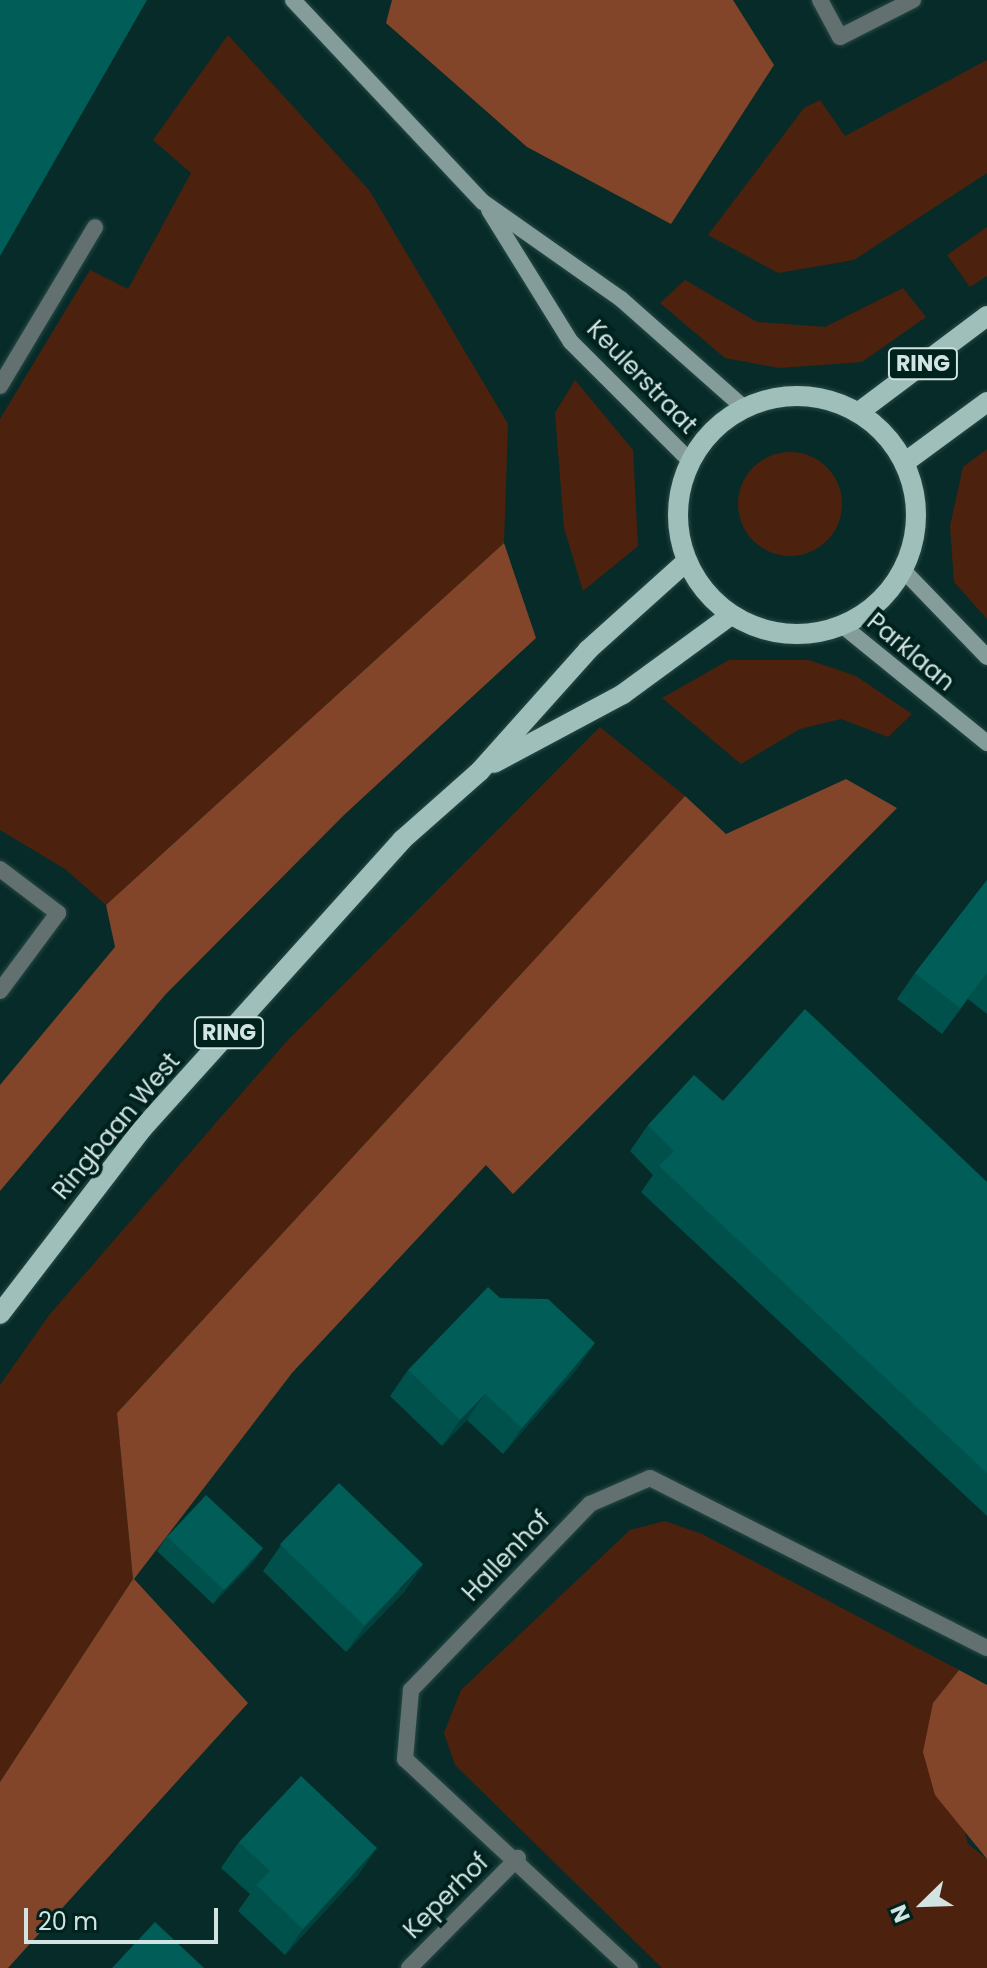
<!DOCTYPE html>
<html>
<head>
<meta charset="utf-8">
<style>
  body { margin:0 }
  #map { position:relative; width:987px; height:1968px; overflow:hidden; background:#072b28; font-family:Poppins,sans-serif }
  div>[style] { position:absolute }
  .green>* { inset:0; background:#4c220e }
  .round { border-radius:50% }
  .forest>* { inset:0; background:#824529 }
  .roads { filter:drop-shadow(0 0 2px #274946) drop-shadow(0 0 2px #274946) }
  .lane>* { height:16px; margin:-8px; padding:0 8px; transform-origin:8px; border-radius:8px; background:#62716f }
  .street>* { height:16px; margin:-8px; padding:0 8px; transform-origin:8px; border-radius:8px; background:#62716f }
  .secondary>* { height:16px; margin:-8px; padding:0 8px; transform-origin:8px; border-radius:8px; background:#859d9a }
  .primary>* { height:20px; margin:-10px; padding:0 10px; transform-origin:10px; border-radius:10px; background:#9fbfbb }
  .primary>.ring { margin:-10px; padding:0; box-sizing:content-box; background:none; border:20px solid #9fbfbb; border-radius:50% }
  .wall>* { inset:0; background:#00504b }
  .shaded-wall>* { inset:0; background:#00413d }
  .building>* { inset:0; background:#005d57; transform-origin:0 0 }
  span { translate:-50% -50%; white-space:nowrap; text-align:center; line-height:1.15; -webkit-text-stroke:8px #00221f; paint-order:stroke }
  .shield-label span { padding:2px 6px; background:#00221f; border:2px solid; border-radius:6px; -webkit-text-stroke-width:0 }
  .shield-label { font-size:22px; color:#d1e4e1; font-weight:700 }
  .street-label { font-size:24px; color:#d1e4e1 }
  .north { position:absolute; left:883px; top:1864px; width:80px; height:80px; -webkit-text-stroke:6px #00221f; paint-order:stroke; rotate:247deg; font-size:22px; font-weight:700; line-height:32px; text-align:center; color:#d1e4e1 }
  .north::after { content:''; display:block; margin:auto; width:28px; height:36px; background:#d1e4e1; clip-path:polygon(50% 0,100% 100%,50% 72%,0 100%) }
  .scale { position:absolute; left:24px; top:1908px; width:194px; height:36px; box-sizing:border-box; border:4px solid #d1e4e1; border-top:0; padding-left:10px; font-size:24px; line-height:28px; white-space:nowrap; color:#d1e4e1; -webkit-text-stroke:6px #00221f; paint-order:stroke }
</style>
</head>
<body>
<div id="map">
  <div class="green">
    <i style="clip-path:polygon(228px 35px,369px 190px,508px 424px,504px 543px,106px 905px,65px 869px,0 830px,0 419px,90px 270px,128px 289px,191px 173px,153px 140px)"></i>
    <i style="clip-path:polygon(987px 60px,987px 173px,854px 260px,778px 273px,708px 235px,804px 108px,820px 100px,845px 136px)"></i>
    <i style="clip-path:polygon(987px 227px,987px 276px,970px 287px,947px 255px)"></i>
    <i style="clip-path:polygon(685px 280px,757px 322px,825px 327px,903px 288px,926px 317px,862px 362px,779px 368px,725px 358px,660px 303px)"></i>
    <i style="clip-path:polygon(575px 380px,633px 450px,638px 546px,583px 591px,564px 528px,555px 413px)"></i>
    <i style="clip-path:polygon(987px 449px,987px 619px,954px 582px,950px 526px,963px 467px)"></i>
    <i class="round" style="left:738px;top:452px;width:104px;height:104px"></i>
    <i style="clip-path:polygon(729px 660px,809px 660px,856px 676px,912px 714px,888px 737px,841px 719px,800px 729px,741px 764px,662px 698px)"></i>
    <i style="clip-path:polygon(600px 727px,685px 796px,117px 1413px,133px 1579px,0 1782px,0 1385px,50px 1314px,287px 1041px)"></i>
    <i style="clip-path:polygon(665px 1521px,702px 1534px,959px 1670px,933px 1703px,968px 1844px,987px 1859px,987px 1968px,662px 1968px,455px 1765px,444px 1733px,461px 1690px,630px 1530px)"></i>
  </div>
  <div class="forest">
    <i style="clip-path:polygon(392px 0,733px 0,774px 65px,671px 224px,527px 147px,386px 23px)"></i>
    <i style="clip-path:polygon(504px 543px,536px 638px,344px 815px,165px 995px,0 1191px,0 1085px,115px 947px,106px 905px)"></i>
    <i style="clip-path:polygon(846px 779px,897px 808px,513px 1194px,486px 1165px,292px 1373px,134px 1579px,248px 1703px,8px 1968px,0 1968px,0 1782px,133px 1579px,117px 1413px,685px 796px,726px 834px)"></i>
    <i style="clip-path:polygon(959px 1670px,987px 1685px,987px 1859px,935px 1795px,923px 1752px,933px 1703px)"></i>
  </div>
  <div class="roads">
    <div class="lane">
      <i style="left:820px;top:0;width:42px;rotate:61.6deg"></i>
      <i style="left:840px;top:37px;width:82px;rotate:-26.9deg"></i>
    </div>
    <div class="street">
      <i style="left:0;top:386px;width:185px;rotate:-59.1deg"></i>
      <i style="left:0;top:869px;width:73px;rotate:37.2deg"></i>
      <i style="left:58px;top:913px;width:97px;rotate:126.6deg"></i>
      <i style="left:409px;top:1968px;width:155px;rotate:-45.3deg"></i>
      <i style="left:630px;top:1968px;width:307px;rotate:-137.1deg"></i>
      <i style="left:405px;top:1759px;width:69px;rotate:-85deg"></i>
      <i style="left:411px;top:1690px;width:258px;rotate:-46.1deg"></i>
      <i style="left:590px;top:1504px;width:65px;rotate:-23.4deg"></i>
      <i style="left:650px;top:1478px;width:377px;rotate:26.8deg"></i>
    </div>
    <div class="secondary">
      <i style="left:293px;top:0;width:277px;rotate:46.8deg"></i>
      <i style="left:483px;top:202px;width:169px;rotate:35.1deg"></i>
      <i style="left:621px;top:299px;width:164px;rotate:41.5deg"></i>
      <i style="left:489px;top:210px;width:155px;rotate:58.2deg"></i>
      <i style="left:571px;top:342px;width:170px;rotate:45deg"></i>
      <i style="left:903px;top:570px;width:121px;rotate:46deg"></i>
      <i style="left:843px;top:626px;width:186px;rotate:39.1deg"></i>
    </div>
    <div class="primary">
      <i class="ring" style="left:678px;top:396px;width:218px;height:218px"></i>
      <i style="left:859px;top:412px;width:160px;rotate:-36.9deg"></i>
      <i style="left:904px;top:463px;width:103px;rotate:-36.3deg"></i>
      <i style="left:494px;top:763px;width:146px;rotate:-28.1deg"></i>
      <i style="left:623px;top:694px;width:134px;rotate:-36.2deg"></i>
      <i style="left:0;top:1314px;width:233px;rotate:-52.5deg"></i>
      <i style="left:142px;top:1129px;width:389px;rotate:-48deg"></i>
      <i style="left:402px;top:840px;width:104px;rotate:-41.5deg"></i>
      <i style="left:480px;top:771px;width:162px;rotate:-48.2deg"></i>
      <i style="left:588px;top:650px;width:133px;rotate:-42deg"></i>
    </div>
  </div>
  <div class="wall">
    <i style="clip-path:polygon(987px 880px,987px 1014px,968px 999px,942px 1034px,897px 999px,915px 973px)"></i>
    <i style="clip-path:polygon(723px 1101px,987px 1182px,987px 1516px,641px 1192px,653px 1175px,630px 1151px,648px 1125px)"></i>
    <i style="clip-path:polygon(577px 1369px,503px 1454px,467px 1420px,442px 1446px,390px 1396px,408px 1370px)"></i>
    <i style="clip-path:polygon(167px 1536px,253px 1562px,213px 1604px,157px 1551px)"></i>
    <i style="clip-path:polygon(281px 1545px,405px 1591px,346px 1652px,263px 1571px)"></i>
    <i style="clip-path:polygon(239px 1842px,359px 1874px,285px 1955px,238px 1911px,250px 1894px,221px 1868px)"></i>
  </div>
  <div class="shaded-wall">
    <i style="clip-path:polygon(595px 1343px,577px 1369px,503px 1454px,522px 1428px)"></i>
    <i style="clip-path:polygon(485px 1394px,467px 1420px,442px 1446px,460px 1420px)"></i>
    <i style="clip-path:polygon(263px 1548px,253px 1562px,213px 1604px,223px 1590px)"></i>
    <i style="clip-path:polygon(423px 1565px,405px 1591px,346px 1652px,365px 1626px)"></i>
    <i style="clip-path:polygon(377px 1848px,359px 1874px,285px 1955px,303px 1929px)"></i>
  </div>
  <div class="building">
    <i style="clip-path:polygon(0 0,147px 0,0 256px)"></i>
    <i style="clip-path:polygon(987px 880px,987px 973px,960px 1008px,915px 973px)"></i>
    <i style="clip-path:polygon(805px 1009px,987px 1182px,987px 1473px,659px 1166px,674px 1151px,648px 1125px,694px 1075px,723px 1101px)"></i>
    <i style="clip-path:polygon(488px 1287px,500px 1298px,548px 1299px,595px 1343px,522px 1428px,485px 1394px,460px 1420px,408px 1370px)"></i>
    <i style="left:339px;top:1483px;width:117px;height:85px;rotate:44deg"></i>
    <i style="left:206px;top:1495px;width:78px;height:57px;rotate:43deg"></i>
    <i style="clip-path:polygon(301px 1776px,377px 1848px,303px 1929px,256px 1885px,270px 1871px,239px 1842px)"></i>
    <i style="clip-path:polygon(155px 1922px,204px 1968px,112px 1968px)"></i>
  </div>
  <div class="shield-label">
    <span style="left:923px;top:364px">RING</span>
    <span style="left:229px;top:1033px">RING</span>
  </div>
  <div class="street-label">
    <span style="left:642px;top:377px;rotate:46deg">Keulerstraat</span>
    <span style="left:911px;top:652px;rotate:40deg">Parklaan</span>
    <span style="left:116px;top:1126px;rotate:-50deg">Ringbaan West</span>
    <span style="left:506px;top:1556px;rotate:-46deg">Hallenhof</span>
    <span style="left:446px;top:1896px;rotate:-45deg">Keperhof</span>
  </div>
  <div class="north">N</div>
  <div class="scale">20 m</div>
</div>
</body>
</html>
